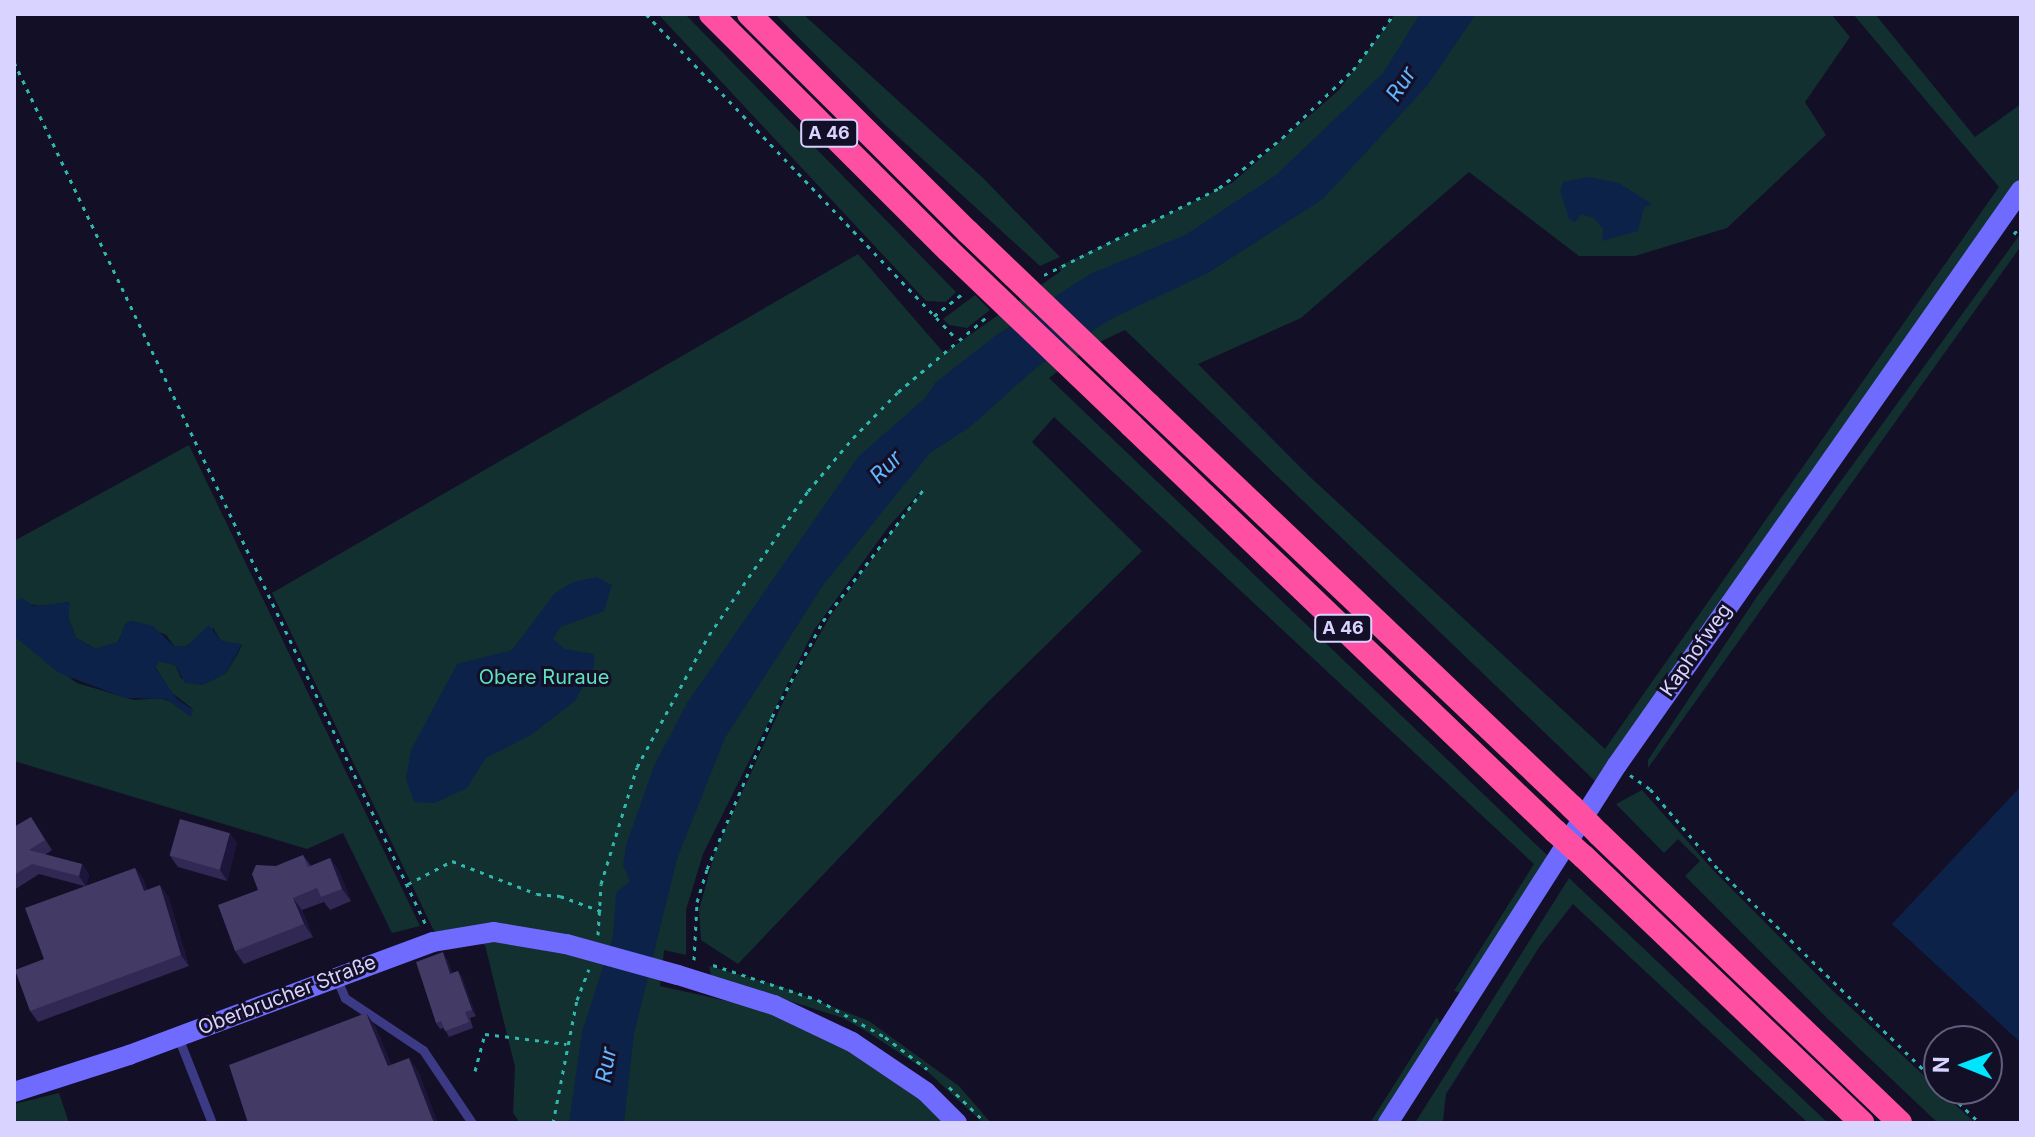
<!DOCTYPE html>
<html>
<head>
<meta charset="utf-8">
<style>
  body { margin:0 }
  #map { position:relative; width:2035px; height:1137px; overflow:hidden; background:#130f26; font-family:Inter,sans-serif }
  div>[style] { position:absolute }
  .green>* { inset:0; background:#12302f }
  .water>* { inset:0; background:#0c2248 }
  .path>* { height:3px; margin-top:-1.5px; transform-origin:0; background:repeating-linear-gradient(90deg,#2fb8b0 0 4px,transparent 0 10px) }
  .lane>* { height:9px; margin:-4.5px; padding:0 4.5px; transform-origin:4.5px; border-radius:4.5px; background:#3d3a85 }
  .secondary>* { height:20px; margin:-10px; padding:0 10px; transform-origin:10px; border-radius:10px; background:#6f6bff }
  .highway>* { height:24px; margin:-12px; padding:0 12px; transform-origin:12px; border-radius:12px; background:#ff4fa3 }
  .secondary-bridge>* { height:20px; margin:-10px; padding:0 10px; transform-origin:10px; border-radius:10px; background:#6f6bff }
  .highway-bridge>* { height:24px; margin:-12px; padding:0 12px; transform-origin:12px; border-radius:12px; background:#ff4fa3 }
  .wall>* { inset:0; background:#312854 }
  .shaded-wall>* { inset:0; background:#1d163a }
  .building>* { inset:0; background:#433a66; transform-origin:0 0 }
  span { translate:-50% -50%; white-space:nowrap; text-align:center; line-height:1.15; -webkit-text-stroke:6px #130f26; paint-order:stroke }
  .shield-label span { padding:2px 6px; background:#130f26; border:2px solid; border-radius:6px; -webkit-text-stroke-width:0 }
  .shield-label { font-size:18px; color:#d9d4ff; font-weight:700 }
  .street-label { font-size:20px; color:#d9d4ff }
  .park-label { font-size:20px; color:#5fe0c0 }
  .water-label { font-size:22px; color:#62b6ff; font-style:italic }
  .frame { position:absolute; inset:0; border:16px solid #d9d4ff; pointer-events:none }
  .north { position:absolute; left:1923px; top:1025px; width:80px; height:80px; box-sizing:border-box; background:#130f26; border:2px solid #625e7d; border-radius:50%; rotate:271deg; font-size:22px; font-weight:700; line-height:32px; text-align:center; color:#d9d4ff }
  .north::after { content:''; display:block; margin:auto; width:28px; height:36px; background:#00e5ff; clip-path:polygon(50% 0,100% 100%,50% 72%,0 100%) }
</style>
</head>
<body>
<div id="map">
  <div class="green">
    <i style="clip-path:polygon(658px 14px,685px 14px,956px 292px,946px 302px,926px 301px)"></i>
    <i style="clip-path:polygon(775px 14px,803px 14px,983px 178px,1060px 257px,1040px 266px,884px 124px)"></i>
    <i style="clip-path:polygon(1395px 14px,1831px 14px,1850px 37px,1805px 102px,1826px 135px,1727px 228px,1635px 256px,1579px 256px,1469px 172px,1301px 318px,1198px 364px,1309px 476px,1605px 749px,1999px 187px,1853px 14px,1875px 14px,1975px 137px,2021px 104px,2021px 177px,1595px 781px,1125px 330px,1091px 346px,1049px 378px,1549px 857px,1464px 994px,1454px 991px,1534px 864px,1054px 417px,1032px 442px,1142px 551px,988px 702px,738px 964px,701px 940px,699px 910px,715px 852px,789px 689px,829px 618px,924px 488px,889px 526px,814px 630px,703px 854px,686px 910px,686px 955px,664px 950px,660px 986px,767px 1010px,840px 1043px,915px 1095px,944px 1123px,520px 1123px,513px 1113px,515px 1067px,485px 945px,434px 931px,272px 593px,858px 254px,944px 353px,1061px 271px,1058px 267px,1232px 183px,1339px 90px)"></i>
    <i style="clip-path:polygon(2021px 233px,2021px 246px,1648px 768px,1648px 760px,1756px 598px)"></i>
    <i style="clip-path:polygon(975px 295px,990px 310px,967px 328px,949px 325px,943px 319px)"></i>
    <i style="clip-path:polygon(189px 445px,420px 926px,392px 933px,343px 833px,307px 849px,14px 761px,14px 636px,77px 683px,134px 700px,160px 698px,193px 709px,172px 693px,155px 667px,159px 661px,175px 665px,181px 678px,202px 685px,226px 673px,238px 653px,242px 645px,221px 641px,213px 628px,186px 646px,175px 647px,166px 635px,133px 621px,126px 623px,118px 642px,96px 649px,76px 638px,68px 617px,69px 602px,40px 606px,14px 601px,14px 541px)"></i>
    <i style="clip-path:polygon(1642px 790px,1714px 871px,1833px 991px,1975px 1123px,1938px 1123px,1828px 1019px,1685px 876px,1700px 861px,1678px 839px,1664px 853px,1616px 804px)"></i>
    <i style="clip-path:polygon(1569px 878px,1828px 1123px,1808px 1123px,1573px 904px,1540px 946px,1446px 1094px,1443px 1121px,1415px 1123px)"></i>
    <i style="clip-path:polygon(709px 966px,779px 986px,869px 1021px,959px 1086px,991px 1123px,983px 1123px,927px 1071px,866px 1031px,843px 1018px,711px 976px)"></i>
    <i style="clip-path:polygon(1437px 1017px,1441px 1027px,1381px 1123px,1370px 1123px)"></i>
    <i style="clip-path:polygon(59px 1093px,69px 1123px,14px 1123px,14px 1104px)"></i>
  </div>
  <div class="water">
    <i style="clip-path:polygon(1420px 14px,1476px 14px,1427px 86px,1323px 199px,1208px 273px,1113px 318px,1037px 367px,970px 427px,930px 453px,824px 584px,725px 738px,677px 859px,634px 1034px,624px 1123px,569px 1123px,582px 1032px,613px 936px,616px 893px,630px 881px,623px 865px,626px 845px,654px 766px,687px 703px,858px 457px,926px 397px,935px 383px,995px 336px,1090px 274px,1185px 235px,1276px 175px,1383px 73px)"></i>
    <i style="clip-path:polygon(1589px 177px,1619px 183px,1652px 204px,1644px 207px,1638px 231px,1602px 241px,1603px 229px,1594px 218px,1581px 214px,1575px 222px,1569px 219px,1560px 191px,1563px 182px)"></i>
    <i style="clip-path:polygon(597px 577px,612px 585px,604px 611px,561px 627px,553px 639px,565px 649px,594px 654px,594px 667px,575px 701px,531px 735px,486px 758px,467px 788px,435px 803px,414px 802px,406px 779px,411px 750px,457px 664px,512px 650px,555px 593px,573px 582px)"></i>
    <i style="clip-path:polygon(22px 598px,34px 606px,70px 602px,68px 617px,76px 638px,96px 649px,118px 642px,126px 623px,133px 621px,153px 626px,175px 647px,187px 646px,209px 625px,221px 641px,242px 644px,226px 673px,202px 685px,185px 683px,175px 665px,159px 661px,155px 668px,177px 699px,193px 710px,191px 717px,166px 699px,125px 698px,59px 673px,14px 636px,14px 601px)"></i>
    <i style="clip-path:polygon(2021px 786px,2021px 1043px,1892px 924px)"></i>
  </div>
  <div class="path">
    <i style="left:646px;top:14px;width:450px;rotate:46.3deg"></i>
    <i style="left:14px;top:62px;width:959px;rotate:64.48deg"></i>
    <i style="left:2014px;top:234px;width:11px;rotate:-52deg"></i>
    <i style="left:1044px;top:275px;width:195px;rotate:-26.4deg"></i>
    <i style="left:1219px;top:188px;width:80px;rotate:-38.4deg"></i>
    <i style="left:1282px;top:138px;width:98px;rotate:-43.8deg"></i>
    <i style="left:1353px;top:70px;width:69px;rotate:-53.8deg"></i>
    <i style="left:934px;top:316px;width:37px;rotate:-38deg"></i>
    <i style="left:1630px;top:775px;width:24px;rotate:35deg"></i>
    <i style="left:1650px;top:789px;width:106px;rotate:49.6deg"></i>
    <i style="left:1719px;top:870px;width:308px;rotate:44.3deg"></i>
    <i style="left:408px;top:884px;width:50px;rotate:-27.6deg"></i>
    <i style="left:452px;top:861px;width:91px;rotate:21.2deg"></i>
    <i style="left:537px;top:894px;width:23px;rotate:5deg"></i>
    <i style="left:560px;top:896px;width:44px;rotate:20.1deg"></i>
    <i style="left:598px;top:935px;width:51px;rotate:-86.6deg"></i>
    <i style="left:601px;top:884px;width:122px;rotate:-72.9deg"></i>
    <i style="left:637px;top:767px;width:150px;rotate:-61.4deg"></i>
    <i style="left:709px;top:635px;width:175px;rotate:-55.5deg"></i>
    <i style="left:808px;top:491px;width:70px;rotate:-49.7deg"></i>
    <i style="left:853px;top:438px;width:64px;rotate:-45.6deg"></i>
    <i style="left:898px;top:392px;width:119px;rotate:-40.2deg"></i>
    <i style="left:694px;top:960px;width:58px;rotate:-87deg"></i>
    <i style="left:697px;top:902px;width:34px;rotate:-73deg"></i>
    <i style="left:707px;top:869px;width:165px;rotate:-66.8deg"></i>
    <i style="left:772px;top:717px;width:109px;rotate:-62deg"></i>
    <i style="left:823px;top:621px;width:165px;rotate:-52.6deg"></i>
    <i style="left:713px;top:965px;width:111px;rotate:18.4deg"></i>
    <i style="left:818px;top:1000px;width:77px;rotate:28.9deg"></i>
    <i style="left:885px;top:1037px;width:53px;rotate:37.3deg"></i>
    <i style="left:475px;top:1071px;width:38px;rotate:-75deg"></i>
    <i style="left:485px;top:1034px;width:82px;rotate:7deg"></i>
    <i style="left:949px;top:1087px;width:52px;rotate:44.2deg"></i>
    <i style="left:1944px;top:1089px;width:50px;rotate:43.4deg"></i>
    <i style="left:553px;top:1123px;width:125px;rotate:-79deg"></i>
    <i style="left:577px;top:1000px;width:33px;rotate:-69deg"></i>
  </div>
  <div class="lane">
    <i style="left:336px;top:977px;width:23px;rotate:67deg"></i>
    <i style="left:345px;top:998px;width:94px;rotate:33.7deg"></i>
    <i style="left:423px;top:1050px;width:88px;rotate:56.1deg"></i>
    <i style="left:178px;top:1037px;width:92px;rotate:68.4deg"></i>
  </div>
  <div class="secondary">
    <i style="left:678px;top:975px;width:101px;rotate:17.4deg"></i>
    <i style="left:774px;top:1005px;width:86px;rotate:25.4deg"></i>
    <i style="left:852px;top:1042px;width:89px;rotate:34deg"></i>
    <i style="left:926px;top:1092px;width:44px;rotate:45deg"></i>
    <i style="left:14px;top:1092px;width:121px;rotate:-17.8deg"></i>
    <i style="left:129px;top:1055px;width:324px;rotate:-20.4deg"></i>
    <i style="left:433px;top:942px;width:62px;rotate:-9.3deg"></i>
    <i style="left:494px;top:932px;width:73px;rotate:9.5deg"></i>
    <i style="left:1388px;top:1123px;width:425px;rotate:-57.4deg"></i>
    <i style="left:1617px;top:765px;width:703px;rotate:-54.91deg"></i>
  </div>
  <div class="highway">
    <i style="left:711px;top:14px;width:334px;rotate:44.9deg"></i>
    <i style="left:749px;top:14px;width:309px;rotate:44.9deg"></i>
    <i style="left:1149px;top:405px;width:584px;rotate:43.54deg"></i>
    <i style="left:1131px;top:425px;width:587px;rotate:43.76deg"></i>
    <i style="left:1599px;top:834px;width:417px;rotate:43.8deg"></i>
    <i style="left:1584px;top:857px;width:385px;rotate:43.7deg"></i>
  </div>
  <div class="secondary-bridge">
    <i style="left:566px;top:944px;width:116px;rotate:15.5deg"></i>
  </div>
  <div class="highway-bridge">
    <i style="left:968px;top:232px;width:250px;rotate:43.7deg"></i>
    <i style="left:948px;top:250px;width:253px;rotate:43.7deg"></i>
    <i style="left:1572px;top:807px;width:38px;rotate:45deg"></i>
    <i style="left:1555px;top:831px;width:39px;rotate:42deg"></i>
  </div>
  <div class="wall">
    <i style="clip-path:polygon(31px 817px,52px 850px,45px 855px,82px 864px,89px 875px,86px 886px,135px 868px,143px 879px,147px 890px,168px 896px,189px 966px,38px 1022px,30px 1011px,44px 959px,84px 886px,39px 874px,14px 890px,14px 827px)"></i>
    <i style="clip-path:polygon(237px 843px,227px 881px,178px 867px,170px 856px)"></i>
    <i style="clip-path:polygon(303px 855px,311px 866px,330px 858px,339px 871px,351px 901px,330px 910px,324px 902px,302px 910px,313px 937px,244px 964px,235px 951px,258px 890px,276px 866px)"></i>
    <i style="clip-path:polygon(447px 959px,452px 973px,458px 971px,462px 977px,476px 1016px,470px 1018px,473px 1028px,449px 1037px,444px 1028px,440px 1029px,436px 1023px)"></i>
  </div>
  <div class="shaded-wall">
    <i style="clip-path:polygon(230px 833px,237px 843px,227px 881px,220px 870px)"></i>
    <i style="clip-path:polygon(330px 858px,339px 871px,351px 901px,342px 889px)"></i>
    <i style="clip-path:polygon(82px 864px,89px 875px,86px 887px,79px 876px)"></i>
    <i style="clip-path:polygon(135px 868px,143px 879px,152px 902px,144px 891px)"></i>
    <i style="clip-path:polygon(160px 885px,168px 896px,189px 966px,181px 955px)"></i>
    <i style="clip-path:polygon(293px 898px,302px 910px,313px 937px,304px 924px)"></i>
    <i style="clip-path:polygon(443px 952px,447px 959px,454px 980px,450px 974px)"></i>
    <i style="clip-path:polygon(458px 971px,462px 977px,476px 1016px,472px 1010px)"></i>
    <i style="clip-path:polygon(366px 1013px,376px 1027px,398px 1080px,388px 1066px)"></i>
    <i style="clip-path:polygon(409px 1058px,419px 1072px,438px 1123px,434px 1123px)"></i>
  </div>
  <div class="building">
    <i style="clip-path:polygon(31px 817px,45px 840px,29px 850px,82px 864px,79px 876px,32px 864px,14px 875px,14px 827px)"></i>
    <i style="left:180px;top:819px;width:52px;height:38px;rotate:16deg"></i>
    <i style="clip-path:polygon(303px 855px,308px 867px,330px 858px,342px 889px,321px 897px,317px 888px,293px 898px,304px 924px,235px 951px,218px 905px,258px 890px,252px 874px,256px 865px,276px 866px)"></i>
    <i style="clip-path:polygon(135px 868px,144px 891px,160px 885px,181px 955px,30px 1011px,15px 970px,44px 959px,25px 908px)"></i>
    <i style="clip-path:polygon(443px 952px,450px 974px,458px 971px,472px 1010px,465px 1012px,469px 1022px,445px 1031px,441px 1021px,436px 1023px,416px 962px)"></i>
    <i style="clip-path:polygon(366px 1013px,388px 1066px,409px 1058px,434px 1123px,248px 1123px,229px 1065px)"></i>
  </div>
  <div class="shield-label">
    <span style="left:829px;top:133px">A 46</span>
    <span style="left:1343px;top:628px">A 46</span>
  </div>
  <div class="street-label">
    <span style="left:1696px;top:650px;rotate:-55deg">Kaphofweg</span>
    <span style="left:287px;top:995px;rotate:-21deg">Oberbrucher Straße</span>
  </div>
  <div class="park-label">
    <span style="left:544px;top:677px">Obere Ruraue</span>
  </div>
  <div class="water-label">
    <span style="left:1401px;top:84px;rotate:-57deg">Rur</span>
    <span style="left:886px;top:467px;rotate:-45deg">Rur</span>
    <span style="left:606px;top:1065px;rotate:-80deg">Rur</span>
  </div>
  <div class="frame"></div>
  <div class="north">N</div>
</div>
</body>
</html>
